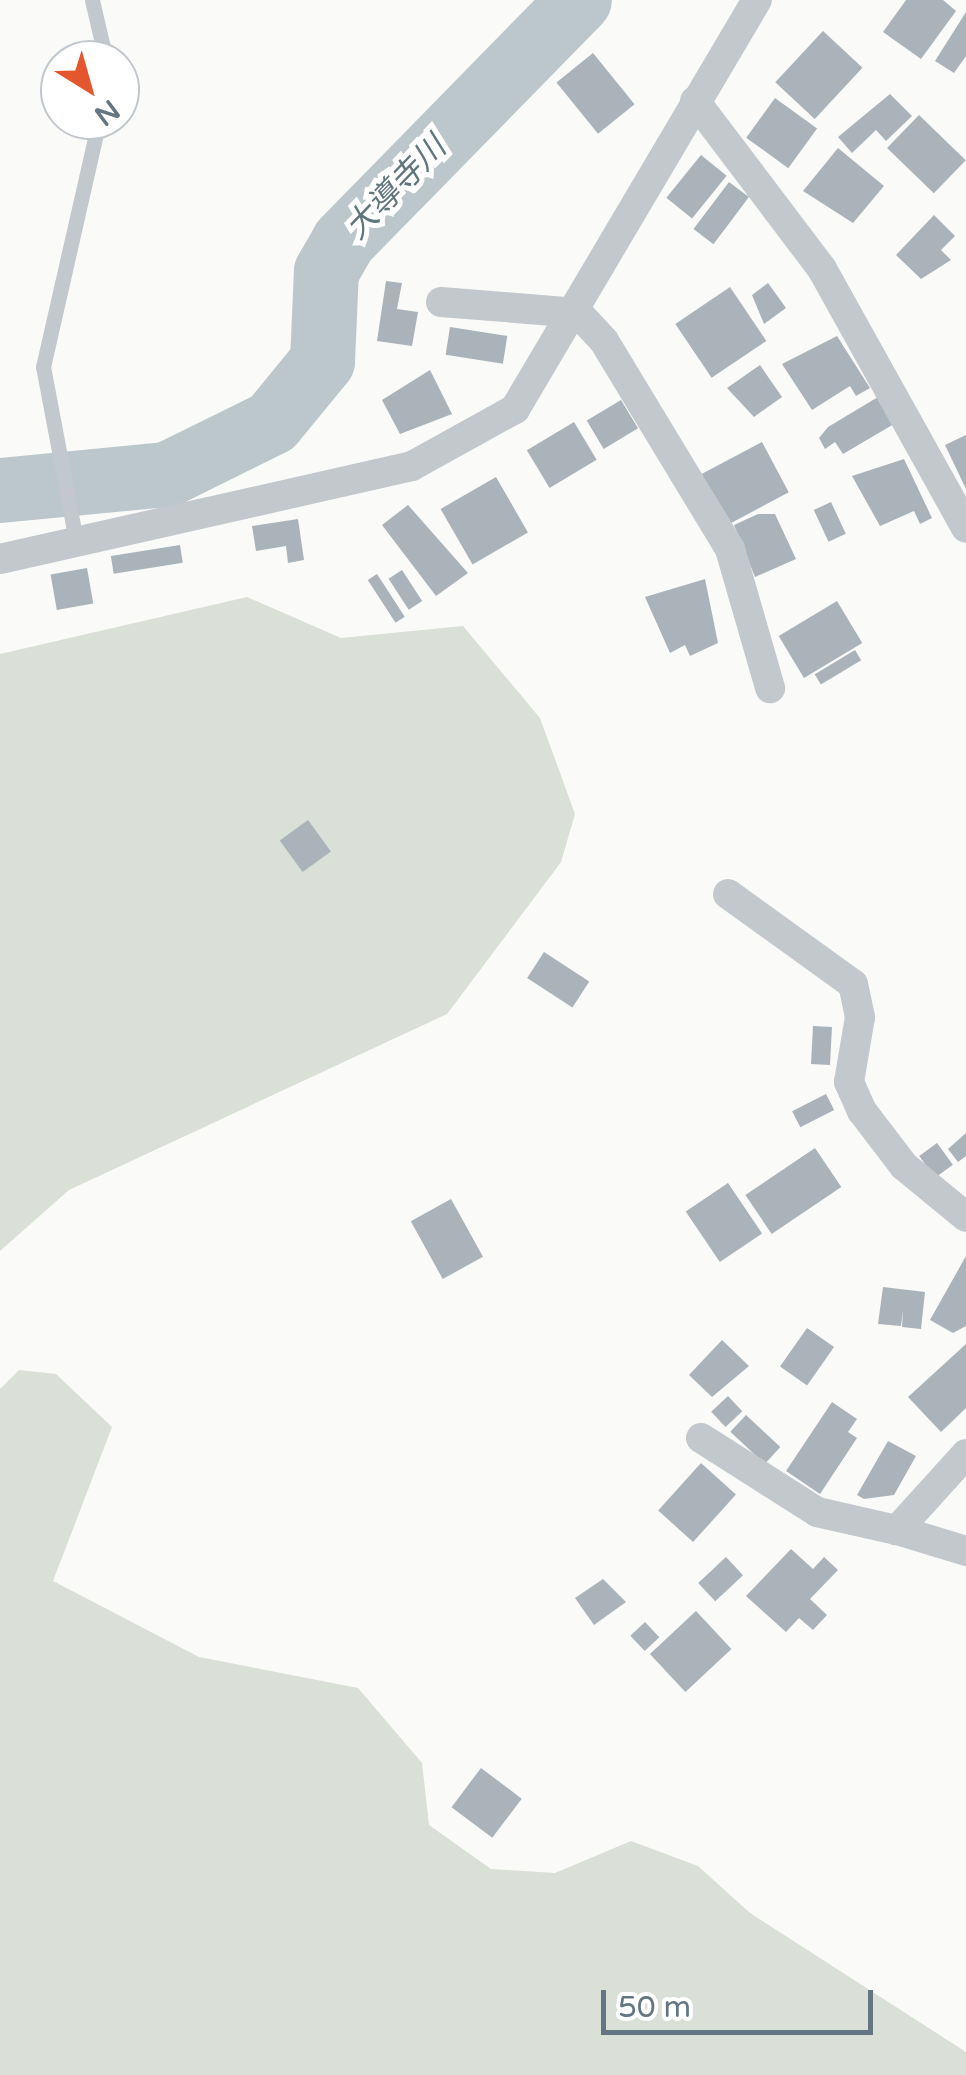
<!DOCTYPE html>
<html>
<head>
<meta charset="utf-8">
<style>
  body { margin:0 }
  #map { position:relative; width:966px; height:2075px; overflow:hidden; background:#fafaf8; font-family:"Varela Round","Noto Sans JP",sans-serif }
  div>[style] { position:absolute }
  .green>* { inset:0; background:#dadfd7 }
  .river>* { height:65px; margin:-32.5px; padding:0 32.5px; transform-origin:32.5px; border-radius:32.5px; background:#bbc7cb }
  .building>* { inset:0; background:#aab3b9; transform-origin:0 0 }
  .lane>* { height:15px; margin:-7.5px; padding:0 7.5px; transform-origin:7.5px; border-radius:7.5px; background:#c3c8cc }
  .street>* { height:30px; margin:-15px; padding:0 15px; transform-origin:15px; border-radius:15px; background:#c3c8cc }
  span { translate:-50% -50%; white-space:nowrap; text-align:center; line-height:1.15; -webkit-text-stroke:10px #fff; paint-order:stroke }
  .water-label { font-size:32px; color:#60757c; font-style:italic }
  .north { position:absolute; left:40px; top:40px; width:100px; height:100px; box-sizing:border-box; background:#fff; border:2px solid #c1c8cd; border-radius:50%; rotate:143deg; font-size:28px; font-weight:700; line-height:40px; text-align:center; color:#657683 }
  .north::after { content:''; display:block; margin:auto; width:35px; height:45px; background:#e4572e; clip-path:polygon(50% 0,100% 100%,50% 72%,0 100%) }
  .scale { position:absolute; left:601px; top:1990px; width:272px; height:45px; box-sizing:border-box; border:5px solid #657683; border-top:0; padding-left:12px; font-size:30px; line-height:35px; white-space:nowrap; color:#657683; -webkit-text-stroke:8px #fff; paint-order:stroke }
</style>
</head>
<body>
<div id="map">
  <div class="green">
    <i style="clip-path:polygon(247px 597px,341px 638px,463px 626px,540px 718px,575px 814px,561px 862px,447px 1014px,69px 1190px,0 1251px,0 654px)"></i>
    <i style="clip-path:polygon(19px 1370px,56px 1374px,112px 1427px,53px 1581px,199px 1657px,358px 1688px,422px 1763px,429px 1825px,491px 1869px,555px 1873px,631px 1841px,698px 1866px,750px 1913px,966px 2052px,966px 2075px,0 2075px,0 1389px)"></i>
  </div>
  <div class="river">
    <i style="left:0;top:490px;width:168px;rotate:-5.5deg"></i>
    <i style="left:167px;top:474px;width:117px;rotate:-26.3deg"></i>
    <i style="left:272px;top:422px;width:79px;rotate:-50.7deg"></i>
    <i style="left:322px;top:361px;width:90px;rotate:-87.5deg"></i>
    <i style="left:326px;top:271px;width:34px;rotate:-60deg"></i>
    <i style="left:343px;top:241px;width:337px;rotate:-45.6deg"></i>
  </div>
  <div class="building">
    <i style="clip-path:polygon(906px 0,943px 0,956px 11px,921px 59px,883px 32px)"></i>
    <i style="clip-path:polygon(966px 12px,966px 56px,954px 73px,935px 61px)"></i>
    <i style="left:823px;top:31px;width:54px;height:70px;rotate:43deg"></i>
    <i style="left:593px;top:53px;width:66px;height:47px;rotate:51deg"></i>
    <i style="clip-path:polygon(890px 94px,912px 116px,886px 141px,876px 130px,852px 153px,838px 137px)"></i>
    <i style="left:775px;top:98px;width:52px;height:49px;rotate:36deg"></i>
    <i style="left:919px;top:115px;width:65px;height:46px;rotate:44deg"></i>
    <i style="clip-path:polygon(838px 148px,884px 186px,853px 223px,803px 191px)"></i>
    <i style="left:701px;top:155px;width:33px;height:55px;rotate:39deg"></i>
    <i style="left:729px;top:182px;width:25px;height:59px;rotate:37deg"></i>
    <i style="clip-path:polygon(934px 215px,955px 236px,941px 250px,951px 260px,921px 279px,896px 255px)"></i>
    <i style="clip-path:polygon(386px 281px,402px 283px,397px 309px,418px 312px,412px 346px,377px 341px)"></i>
    <i style="clip-path:polygon(768px 283px,786px 308px,764px 324px,752px 295px)"></i>
    <i style="left:730px;top:287px;width:65px;height:66px;rotate:56deg"></i>
    <i style="left:450px;top:327px;width:58px;height:28px;rotate:9deg"></i>
    <i style="clip-path:polygon(837px 336px,870px 388px,856px 396px,850px 386px,812px 410px,782px 364px)"></i>
    <i style="clip-path:polygon(760px 365px,782px 397px,754px 417px,727px 388px)"></i>
    <i style="clip-path:polygon(430px 370px,452px 414px,400px 434px,382px 400px)"></i>
    <i style="clip-path:polygon(878px 397px,894px 424px,843px 454px,835px 442px,825px 449px,819px 438px,828px 427px)"></i>
    <i style="left:621px;top:400px;width:33px;height:40px;rotate:59deg"></i>
    <i style="left:574px;top:422px;width:44px;height:55px;rotate:59deg"></i>
    <i style="clip-path:polygon(966px 435px,966px 489px,945px 445px)"></i>
    <i style="left:762px;top:442px;width:57px;height:70px;rotate:62deg"></i>
    <i style="clip-path:polygon(904px 459px,932px 518px,920px 524px,914px 511px,880px 526px,852px 476px)"></i>
    <i style="left:496px;top:477px;width:64px;height:64px;rotate:60deg"></i>
    <i style="left:831px;top:502px;width:35px;height:19px;rotate:65deg"></i>
    <i style="clip-path:polygon(408px 505px,468px 573px,436px 596px,382px 525px)"></i>
    <i style="clip-path:polygon(758px 514px,775px 514px,796px 559px,755px 577px,734px 525px)"></i>
    <i style="clip-path:polygon(298px 519px,304px 560px,288px 563px,286px 546px,256px 551px,252px 526px)"></i>
    <i style="left:180px;top:545px;width:18px;height:70px;rotate:81deg"></i>
    <i style="left:87px;top:568px;width:36px;height:37px;rotate:80deg"></i>
    <i style="left:402px;top:570px;width:37px;height:16px;rotate:57deg"></i>
    <i style="left:377px;top:574px;width:51px;height:11px;rotate:57deg"></i>
    <i style="clip-path:polygon(705px 579px,718px 643px,690px 656px,685px 645px,670px 653px,645px 597px)"></i>
    <i style="left:837px;top:601px;width:49px;height:68px;rotate:59deg"></i>
    <i style="left:855px;top:650px;width:12px;height:47px;rotate:59deg"></i>
    <i style="left:308px;top:820px;width:39px;height:35px;rotate:54deg"></i>
    <i style="left:544px;top:952px;width:54px;height:31px;rotate:33deg"></i>
    <i style="left:813px;top:1026px;width:19px;height:38px;rotate:3deg"></i>
    <i style="left:826px;top:1094px;width:18px;height:38px;rotate:63deg"></i>
    <i style="clip-path:polygon(966px 1133px,966px 1156px,958px 1162px,948px 1149px)"></i>
    <i style="left:937px;top:1143px;width:27px;height:22px;rotate:54deg"></i>
    <i style="left:815px;top:1148px;width:47px;height:84px;rotate:56deg"></i>
    <i style="left:728px;top:1183px;width:61px;height:51px;rotate:56deg"></i>
    <i style="left:451px;top:1199px;width:66px;height:46px;rotate:61deg"></i>
    <i style="clip-path:polygon(966px 1256px,966px 1326px,953px 1333px,930px 1320px)"></i>
    <i style="clip-path:polygon(883px 1287px,925px 1292px,921px 1329px,902px 1327px,903px 1310px,901px 1326px,878px 1324px)"></i>
    <i style="left:807px;top:1328px;width:33px;height:47px;rotate:35deg"></i>
    <i style="clip-path:polygon(722px 1340px,749px 1366px,712px 1397px,689px 1375px)"></i>
    <i style="clip-path:polygon(966px 1344px,966px 1408px,941px 1432px,908px 1397px)"></i>
    <i style="left:728px;top:1396px;width:21px;height:23px;rotate:47deg"></i>
    <i style="clip-path:polygon(832px 1402px,857px 1419px,848px 1432px,857px 1438px,820px 1494px,786px 1471px)"></i>
    <i style="left:746px;top:1415px;width:47px;height:23px;rotate:43deg"></i>
    <i style="clip-path:polygon(888px 1441px,916px 1456px,894px 1495px,864px 1499px,857px 1495px)"></i>
    <i style="left:701px;top:1463px;width:47px;height:64px;rotate:42deg"></i>
    <i style="clip-path:polygon(791px 1549px,813px 1569px,824px 1557px,838px 1570px,810px 1599px,827px 1615px,813px 1630px,799px 1618px,786px 1632px,746px 1596px)"></i>
    <i style="left:726px;top:1557px;width:25px;height:38px;rotate:47deg"></i>
    <i style="clip-path:polygon(603px 1579px,626px 1602px,594px 1625px,575px 1598px)"></i>
    <i style="left:696px;top:1611px;width:52px;height:63px;rotate:47deg"></i>
    <i style="left:645px;top:1622px;width:21px;height:20px;rotate:47deg"></i>
    <i style="left:481px;top:1768px;width:51px;height:49px;rotate:37deg"></i>
  </div>
  <div class="lane">
    <i style="left:92px;top:0;width:62px;rotate:76.9deg"></i>
    <i style="left:76px;top:541px;width:177px;rotate:-100.7deg"></i>
    <i style="left:43px;top:367px;width:253px;rotate:-77.2deg"></i>
  </div>
  <div class="street">
    <i style="left:695px;top:101px;width:211px;rotate:52.9deg"></i>
    <i style="left:822px;top:269px;width:296px;rotate:60.9deg"></i>
    <i style="left:441px;top:302px;width:137px;rotate:4.6deg"></i>
    <i style="left:578px;top:313px;width:38px;rotate:47deg"></i>
    <i style="left:604px;top:341px;width:243px;rotate:58.8deg"></i>
    <i style="left:730px;top:549px;width:145px;rotate:73.9deg"></i>
    <i style="left:0;top:559px;width:422px;rotate:-12.7deg"></i>
    <i style="left:412px;top:466px;width:118px;rotate:-29deg"></i>
    <i style="left:515px;top:409px;width:475px;rotate:-59.4deg"></i>
    <i style="left:728px;top:894px;width:154px;rotate:35.8deg"></i>
    <i style="left:853px;top:984px;width:34px;rotate:78deg"></i>
    <i style="left:860px;top:1017px;width:66px;rotate:99.6deg"></i>
    <i style="left:849px;top:1082px;width:32px;rotate:66deg"></i>
    <i style="left:862px;top:1111px;width:69px;rotate:52.6deg"></i>
    <i style="left:904px;top:1166px;width:80px;rotate:39.4deg"></i>
    <i style="left:701px;top:1438px;width:138px;rotate:32.5deg"></i>
    <i style="left:817px;top:1512px;width:82px;rotate:12.7deg"></i>
    <i style="left:966px;top:1454px;width:103px;rotate:132.2deg"></i>
    <i style="left:897px;top:1530px;width:72px;rotate:16.9deg"></i>
  </div>
  <div class="water-label">
    <span style="left:396px;top:188px;rotate:-46deg">大導寺川</span>
  </div>
  <div class="north">N</div>
  <div class="scale">50 m</div>
</div>
</body>
</html>
